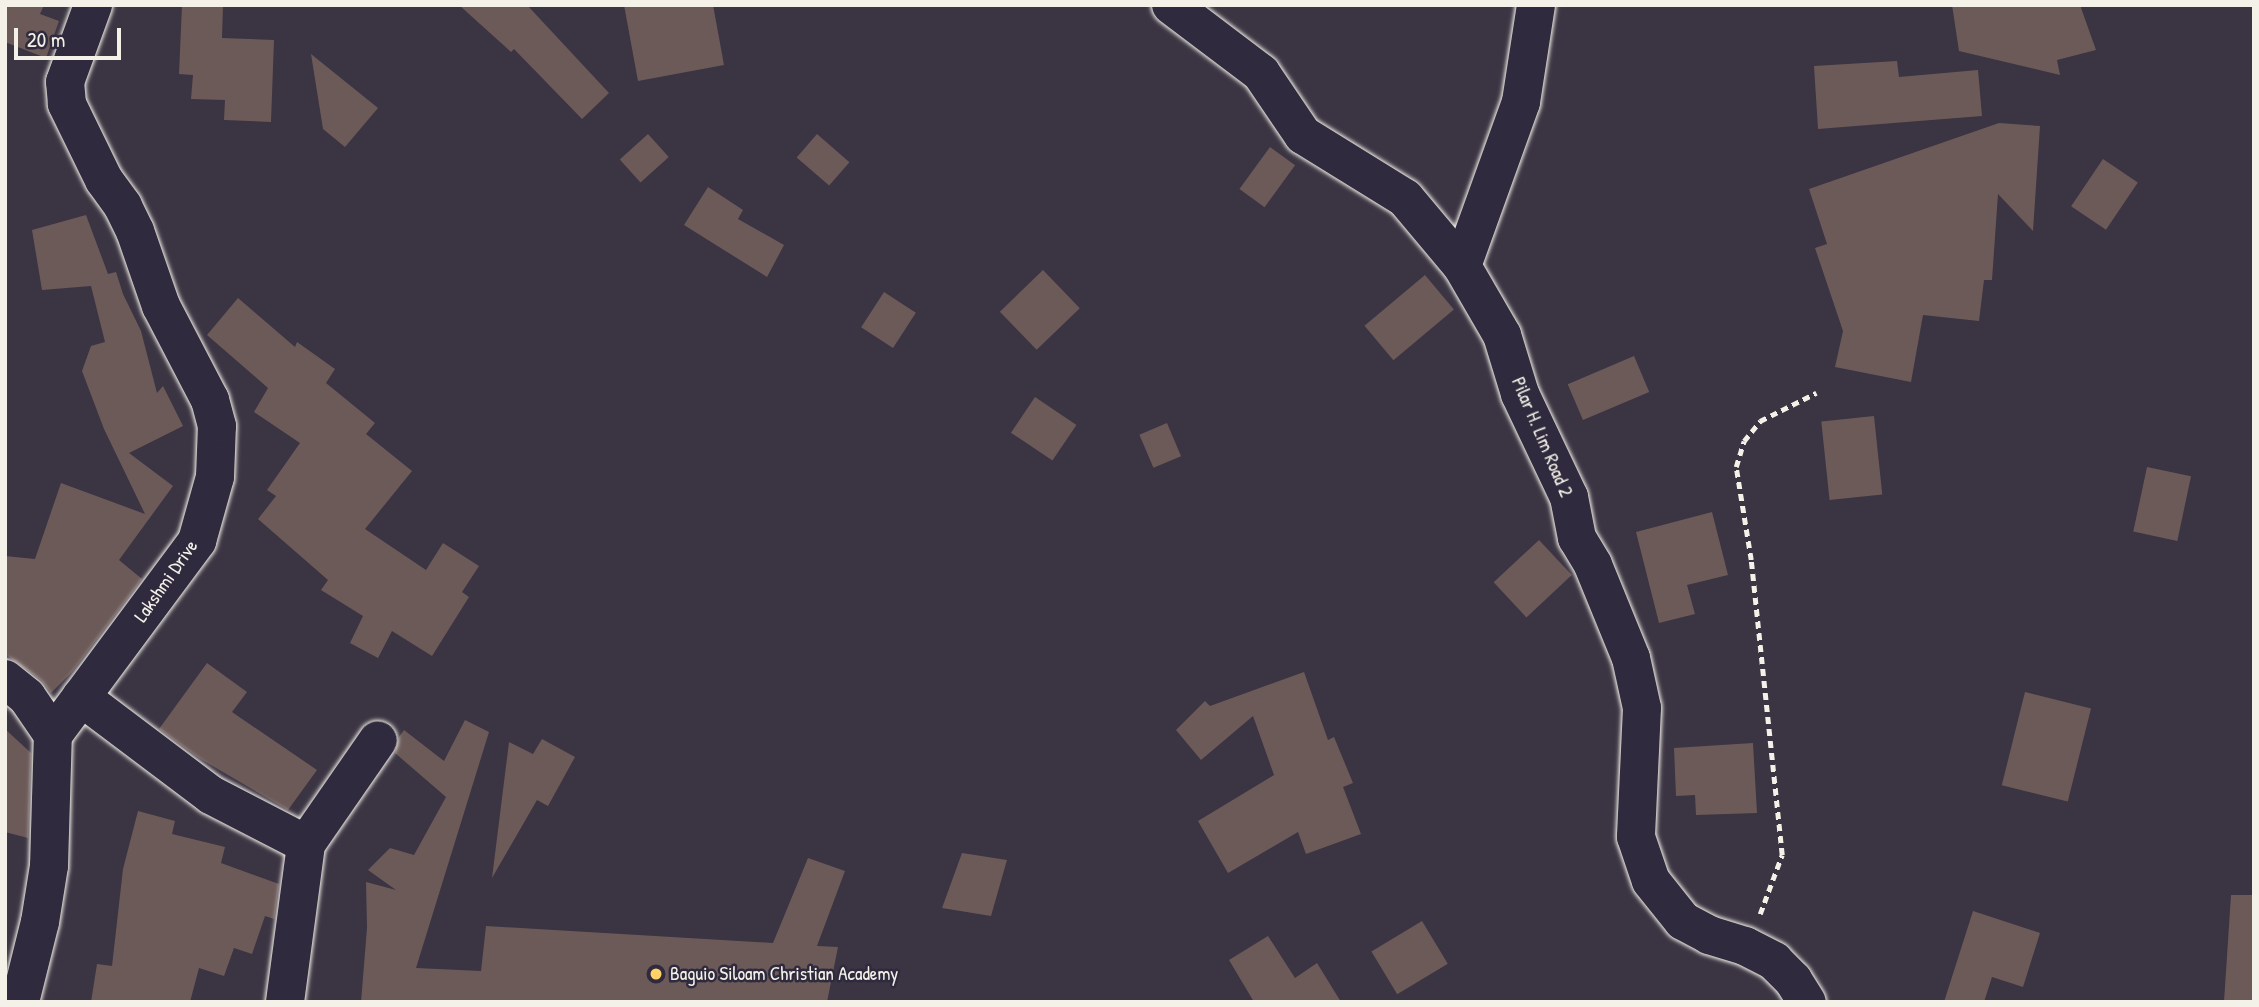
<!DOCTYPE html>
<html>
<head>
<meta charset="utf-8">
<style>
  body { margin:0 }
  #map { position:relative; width:2259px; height:1007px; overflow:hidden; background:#3b3443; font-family:"Patrick Hand",sans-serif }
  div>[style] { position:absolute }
  .building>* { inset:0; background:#6c5a59; transform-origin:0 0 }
  .path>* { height:4.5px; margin-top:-2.25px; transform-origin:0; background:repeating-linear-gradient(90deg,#f4f1e8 0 7px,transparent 0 12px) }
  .roads { filter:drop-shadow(0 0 2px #f4f1e8) drop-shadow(0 0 2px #f4f1e8) }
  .minor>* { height:38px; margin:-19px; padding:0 19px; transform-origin:19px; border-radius:19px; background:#2f2a3d }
  .dots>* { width:19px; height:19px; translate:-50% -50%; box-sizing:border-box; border:4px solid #2f2a3d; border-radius:50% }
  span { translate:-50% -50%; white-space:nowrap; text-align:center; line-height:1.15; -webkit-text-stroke:5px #2f2a3d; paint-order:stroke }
  .street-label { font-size:19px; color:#f4f1e8 }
  .poi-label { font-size:19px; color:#f4f1e8 }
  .left { translate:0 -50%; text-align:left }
  .frame { position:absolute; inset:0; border:7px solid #f4f1e8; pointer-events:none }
  .scale { position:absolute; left:14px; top:28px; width:107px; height:32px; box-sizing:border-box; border:4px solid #f4f1e8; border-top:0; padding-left:9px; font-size:21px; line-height:24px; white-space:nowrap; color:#f4f1e8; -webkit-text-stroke:5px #2f2a3d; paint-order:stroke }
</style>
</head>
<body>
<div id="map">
  <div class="building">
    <i style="clip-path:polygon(5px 5px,44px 5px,40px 14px,59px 21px,46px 58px,5px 42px)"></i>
    <i style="clip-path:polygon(182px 5px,223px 5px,222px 38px,274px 40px,271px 122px,224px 120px,225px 100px,191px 99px,193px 75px,179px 74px)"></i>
    <i style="clip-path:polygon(459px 5px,527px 5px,609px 93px,582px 119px,514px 49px,511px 52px)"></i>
    <i style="clip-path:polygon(624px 5px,713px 5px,724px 65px,638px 81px)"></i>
    <i style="clip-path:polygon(1952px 5px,2080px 5px,2096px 50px,2057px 60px,2060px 75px,1959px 51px)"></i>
    <i style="clip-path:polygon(311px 54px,378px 108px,345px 147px,323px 129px)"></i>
    <i style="clip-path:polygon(1897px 61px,1899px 77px,1978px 70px,1982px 116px,1818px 129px,1814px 66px)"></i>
    <i style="clip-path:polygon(1999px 123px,2040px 126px,2033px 231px,1998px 194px,1992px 280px,1984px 280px,1979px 321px,1923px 315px,1911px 382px,1835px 367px,1843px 331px,1815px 248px,1827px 244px,1809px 189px)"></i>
    <i style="left:648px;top:134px;width:31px;height:38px;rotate:48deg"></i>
    <i style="left:817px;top:134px;width:43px;height:31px;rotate:41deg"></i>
    <i style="left:1270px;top:147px;width:31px;height:52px;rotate:36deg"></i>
    <i style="left:2103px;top:159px;width:42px;height:57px;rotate:34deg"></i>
    <i style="clip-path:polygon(708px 187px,743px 210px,738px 219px,784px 245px,767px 277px,684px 225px)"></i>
    <i style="clip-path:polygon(86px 215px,108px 274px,116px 272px,123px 294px,141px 331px,157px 393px,163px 386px,183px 426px,129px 453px,173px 486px,119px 560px,142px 579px,72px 672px,51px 693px,41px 680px,5px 654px,5px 556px,35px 559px,61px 483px,145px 514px,104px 429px,82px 371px,91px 346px,105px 342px,91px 286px,42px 290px,32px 230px)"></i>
    <i style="left:1043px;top:270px;width:53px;height:60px;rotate:46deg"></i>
    <i style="left:1425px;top:275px;width:45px;height:79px;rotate:50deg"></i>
    <i style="left:884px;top:292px;width:38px;height:42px;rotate:33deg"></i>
    <i style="clip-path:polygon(238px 298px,295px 347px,297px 342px,335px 369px,326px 383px,375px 423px,366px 434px,412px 471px,365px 529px,426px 570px,443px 543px,479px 566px,462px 592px,469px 597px,432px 656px,392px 631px,378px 658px,350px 643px,363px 616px,321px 590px,328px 580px,258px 519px,276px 496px,267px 490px,300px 443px,254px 412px,268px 388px,207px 335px)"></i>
    <i style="left:1634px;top:356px;width:39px;height:72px;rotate:67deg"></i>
    <i style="left:1035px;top:397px;width:50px;height:43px;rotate:34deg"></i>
    <i style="left:1874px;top:416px;width:79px;height:53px;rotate:84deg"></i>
    <i style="left:1167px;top:423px;width:36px;height:30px;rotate:67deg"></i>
    <i style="left:2147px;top:467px;width:45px;height:66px;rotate:12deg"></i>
    <i style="clip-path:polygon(1712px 512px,1728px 575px,1687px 585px,1695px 614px,1659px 623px,1636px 532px)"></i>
    <i style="left:1539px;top:540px;width:48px;height:62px;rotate:47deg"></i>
    <i style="clip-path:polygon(207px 663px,247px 692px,232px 712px,317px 770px,288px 810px,199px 758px,159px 729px)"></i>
    <i style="clip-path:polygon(1304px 672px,1328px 740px,1334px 737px,1353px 783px,1343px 787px,1361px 834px,1306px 854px,1298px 832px,1228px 873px,1198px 821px,1274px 775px,1253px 716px,1201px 760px,1176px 730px,1205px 701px,1210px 706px)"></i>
    <i style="left:2025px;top:692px;width:68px;height:96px;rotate:14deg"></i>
    <i style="clip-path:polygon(465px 720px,489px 732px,416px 968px,481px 971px,486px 926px,773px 943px,808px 858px,845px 871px,817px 946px,838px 947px,827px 1002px,361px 1002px,367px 928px,366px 882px,396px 890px,368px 870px,390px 848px,414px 855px,446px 797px,395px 753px,399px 737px,404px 730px,444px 761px)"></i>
    <i style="clip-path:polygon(5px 729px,31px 753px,28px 838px,5px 832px)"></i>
    <i style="clip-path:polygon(542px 739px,575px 757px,548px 806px,537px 800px,492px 878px,509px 742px,533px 754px)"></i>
    <i style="clip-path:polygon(1753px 743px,1757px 813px,1696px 815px,1695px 795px,1676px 796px,1674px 748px)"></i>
    <i style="clip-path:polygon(138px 811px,175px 821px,172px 834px,225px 847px,221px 863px,279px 884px,274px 919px,265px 916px,252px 954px,234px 948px,224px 976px,199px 968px,190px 1002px,91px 1002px,97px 964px,112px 966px,123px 869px)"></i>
    <i style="clip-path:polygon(962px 853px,1007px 860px,991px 916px,942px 908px)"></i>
    <i style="clip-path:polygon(2231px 895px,2254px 895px,2254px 1002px,2224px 1002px)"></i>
    <i style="clip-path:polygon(1973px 911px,2040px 933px,2023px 987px,1992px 977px,1984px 1002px,1944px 1002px)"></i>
    <i style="left:1422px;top:921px;width:50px;height:59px;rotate:59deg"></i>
    <i style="clip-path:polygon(1268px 936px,1295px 978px,1317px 963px,1341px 1002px,1254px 1002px,1229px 960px)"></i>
  </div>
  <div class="path">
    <i style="left:1760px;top:914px;width:63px;rotate:-69.6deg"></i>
    <i style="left:1782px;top:855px;width:297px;rotate:-96deg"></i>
    <i style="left:1751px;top:560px;width:94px;rotate:-99.2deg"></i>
    <i style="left:1736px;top:467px;width:27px;rotate:-73deg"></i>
    <i style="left:1744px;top:441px;width:26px;rotate:-51deg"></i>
    <i style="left:1760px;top:421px;width:63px;rotate:-26.6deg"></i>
  </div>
  <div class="roads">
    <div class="minor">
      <i style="left:1171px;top:5px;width:113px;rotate:37.1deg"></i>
      <i style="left:1261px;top:73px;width:75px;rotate:55.9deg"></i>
      <i style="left:1303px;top:135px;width:120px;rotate:31.7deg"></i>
      <i style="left:1405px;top:198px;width:89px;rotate:50deg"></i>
      <i style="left:1462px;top:266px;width:80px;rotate:59.9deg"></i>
      <i style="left:1502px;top:335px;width:62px;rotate:73deg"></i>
      <i style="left:1520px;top:394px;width:114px;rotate:64.6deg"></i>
      <i style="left:1569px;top:497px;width:42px;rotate:79deg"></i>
      <i style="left:1577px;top:538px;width:31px;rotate:59deg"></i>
      <i style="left:1593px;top:565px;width:100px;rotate:67.8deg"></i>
      <i style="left:1631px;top:658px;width:51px;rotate:77.6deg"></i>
      <i style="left:1642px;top:708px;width:129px;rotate:92.7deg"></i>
      <i style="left:1636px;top:837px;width:46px;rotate:71.2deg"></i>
      <i style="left:1651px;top:881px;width:51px;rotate:51.3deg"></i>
      <i style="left:1683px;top:921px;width:30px;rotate:28deg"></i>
      <i style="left:1709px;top:935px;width:38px;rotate:17deg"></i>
      <i style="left:1745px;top:946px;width:33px;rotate:27deg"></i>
      <i style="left:1774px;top:961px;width:27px;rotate:45deg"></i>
      <i style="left:1793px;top:980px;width:26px;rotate:58deg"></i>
      <i style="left:1462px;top:266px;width:174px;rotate:-70.2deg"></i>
      <i style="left:1521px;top:102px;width:98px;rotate:-81.2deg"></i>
      <i style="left:5px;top:679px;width:28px;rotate:39deg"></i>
      <i style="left:27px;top:697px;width:46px;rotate:55.6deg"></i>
      <i style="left:81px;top:697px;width:163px;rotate:37deg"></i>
      <i style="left:211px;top:795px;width:107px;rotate:27.3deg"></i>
      <i style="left:20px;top:1002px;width:82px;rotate:-76deg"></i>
      <i style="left:40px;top:922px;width:57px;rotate:-80.9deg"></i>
      <i style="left:49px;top:866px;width:131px;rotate:-88.3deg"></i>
      <i style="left:53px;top:735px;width:242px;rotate:-53.4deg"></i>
      <i style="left:197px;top:541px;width:66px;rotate:-74.3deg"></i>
      <i style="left:215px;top:477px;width:51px;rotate:-87.8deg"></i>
      <i style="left:217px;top:426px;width:27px;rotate:-105deg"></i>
      <i style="left:210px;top:400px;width:106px;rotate:-117.5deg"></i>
      <i style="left:161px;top:306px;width:79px;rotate:-109.1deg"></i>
      <i style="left:135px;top:231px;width:28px;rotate:-116deg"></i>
      <i style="left:123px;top:206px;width:32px;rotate:-126deg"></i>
      <i style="left:104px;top:180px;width:85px;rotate:-116deg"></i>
      <i style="left:67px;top:104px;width:22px;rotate:-95deg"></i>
      <i style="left:65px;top:82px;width:82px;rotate:-70deg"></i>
      <i style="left:285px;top:1002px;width:159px;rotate:-82.4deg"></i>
      <i style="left:306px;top:844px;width:126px;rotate:-55.3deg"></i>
    </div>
  </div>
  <div class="dots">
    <i style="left:656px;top:974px;background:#ffd166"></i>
  </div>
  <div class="street-label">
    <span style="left:1542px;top:437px;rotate:67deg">Pilar H. Lim Road 2</span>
    <span style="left:166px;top:581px;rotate:-55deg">Lakshmi Drive</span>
  </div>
  <div class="poi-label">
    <span class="left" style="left:670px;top:974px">Baguio Siloam Christian Academy</span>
  </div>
  <div class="frame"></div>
  <div class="scale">20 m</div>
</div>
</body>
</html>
